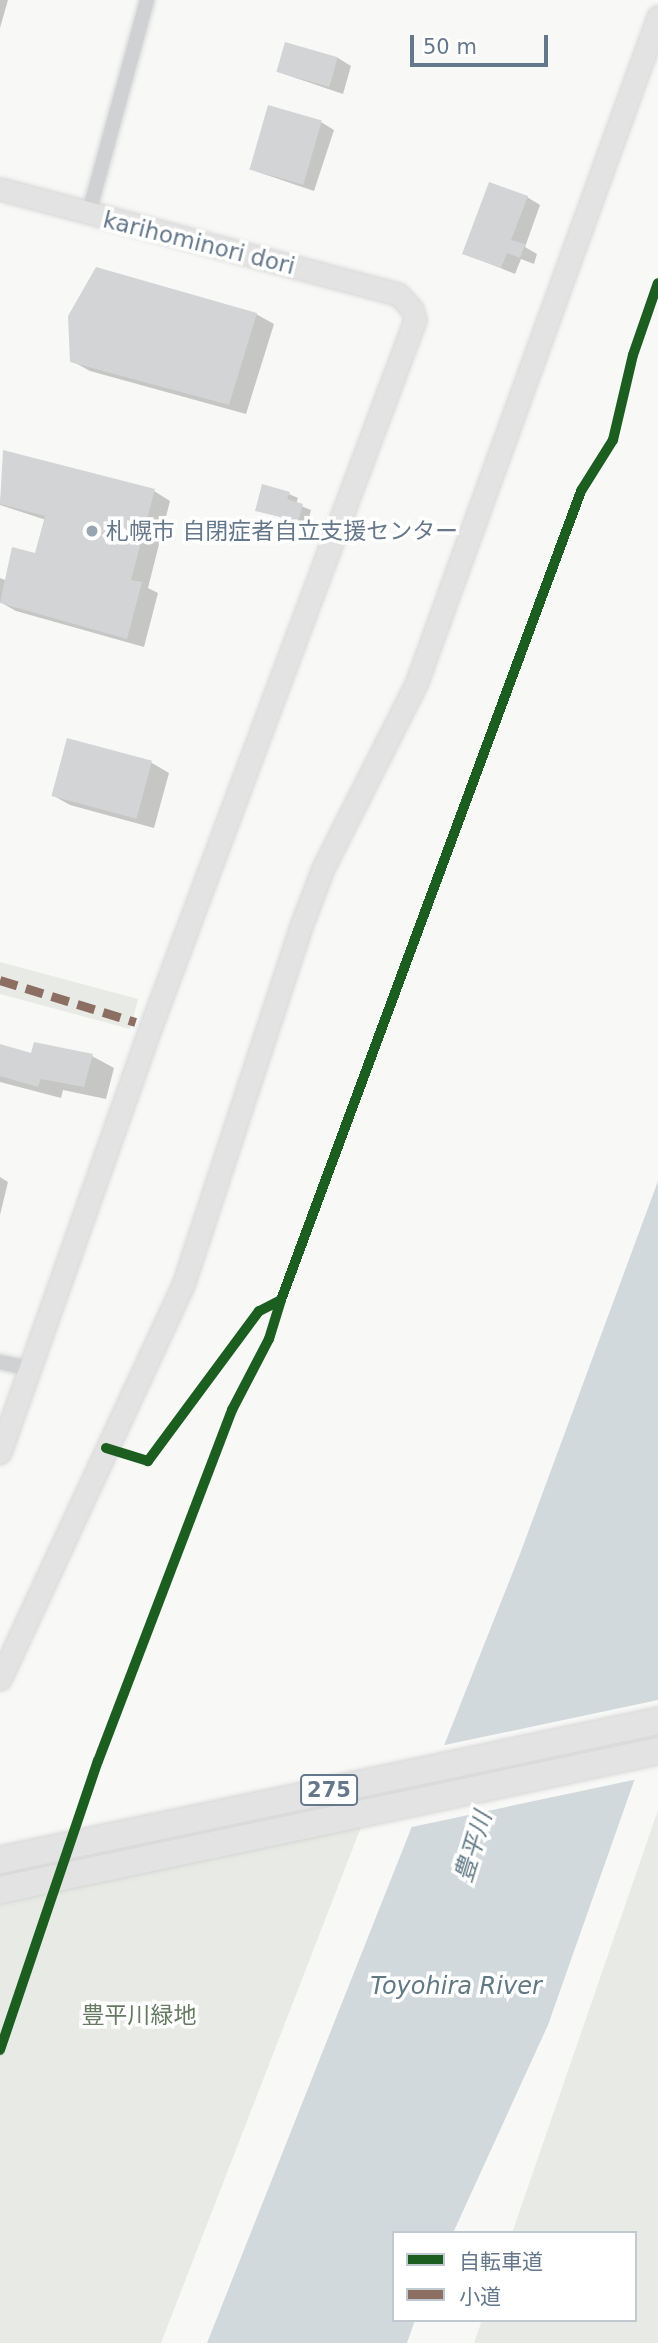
<!DOCTYPE html>
<html>
<head>
<meta charset="utf-8">
<style>
  body { margin:0 }
  #map { position:relative; width:658px; height:2343px; overflow:hidden; background:#f8f8f7; font-family:"DejaVu Sans","Noto Sans JP",sans-serif }
  div>[style] { position:absolute }
  .green>* { inset:0; background:#e8ebe5; transform-origin:0 0 }
  .water>* { inset:0; background:#d2d9dd }
  .pier>* { inset:0; background:#f8f8f7 }
  .shadow>* { inset:0; background:#0003 }
  .building>* { inset:0; background:#d3d4d5; transform-origin:0 0 }
  .roads { filter:drop-shadow(0 0 2px #d5d6d6) drop-shadow(0 0 2px #d5d6d6) }
  .street>* { height:14px; margin:-7px; padding:0 7px; transform-origin:7px; border-radius:7px; background:#d0d1d2 }
  .secondary>* { height:21px; margin:-10.5px; padding:0 10.5px; transform-origin:10.5px; border-radius:10.5px; background:#e3e3e3 }
  .highway>* { height:26px; margin:-13px; padding:0 13px; transform-origin:13px; border-radius:13px; background:#e3e3e3 }
  .quiet>* { height:9px; margin-top:-4.5px; transform-origin:0; background:repeating-linear-gradient(90deg,#8d6e63 0 18px,transparent 0 27px) }
  .cycleway>* { height:10px; margin:-5px; padding:0 5px; transform-origin:5px; border-radius:5px; background:#1b5e20 }
  .dots>* { width:19px; height:19px; translate:-50% -50%; box-sizing:border-box; border:4px solid #fff; border-radius:50% }
  span { translate:-50% -50%; white-space:nowrap; text-align:center; line-height:1.15; -webkit-text-stroke:7px #fff; paint-order:stroke }
  .shield-label span { padding:2px 5px; background:#fff; border:2px solid; border-radius:5px; -webkit-text-stroke-width:0 }
  .shield-label { font-size:21px; color:#65778a; font-weight:700 }
  .street-label { font-size:23px; color:#65778a }
  .poi-label { font-size:23px; color:#65778a }
  .left { translate:0 -50%; text-align:left }
  .park-label { font-size:23px; color:#657a61 }
  .water-label { font-size:24px; color:#617985; font-style:italic }
  .legend { position:absolute; left:392px; top:2231px; width:245px; height:91px; box-sizing:border-box; background:#fff; border:2px solid #c1c9d0; margin:0; padding:9px 12px; list-style:none; font-size:21px; color:#65778a }
  .legend li { display:flex; align-items:center; gap:14px; height:35px }
  .legend b { width:35px; border:2px solid #c1c9d0 }
  .scale { position:absolute; left:410px; top:35px; width:138px; height:32px; box-sizing:border-box; border:4px solid #65778a; border-top:0; padding-left:9px; font-size:21px; line-height:24px; white-space:nowrap; color:#65778a; -webkit-text-stroke:5px #fff; paint-order:stroke }
</style>
</head>
<body>
<div id="map">
  <div class="green">
    <i style="left:0;top:962px;width:143px;height:31px;rotate:15deg"></i>
    <i style="clip-path:polygon(658px 1810px,658px 2343px,474px 2343px,482px 2320px,635px 2320px,635px 2233px,512px 2233px)"></i>
    <i style="clip-path:polygon(363px 1822px,161px 2343px,0 2343px,0 1904px)"></i>
  </div>
  <div class="water">
    <i style="clip-path:polygon(658px 1181px,658px 1713px,548px 2025px,453px 2233px,394px 2233px,394px 2320px,415px 2320px,407px 2343px,207px 2343px,520px 1554px)"></i>
  </div>
  <div class="pier">
    <i style="clip-path:polygon(658px 1700px,658px 1723px,638px 1779px,407px 1828px,440px 1746px)"></i>
  </div>
  <div class="shadow">
    <i style="clip-path:polygon(0 0,8px 0,0 28px)"></i>
    <i style="clip-path:polygon(338px 58px,351px 66px,343px 94px,278px 72px)"></i>
    <i style="clip-path:polygon(321px 122px,334px 130px,314px 191px,249px 169px)"></i>
    <i style="clip-path:polygon(527px 197px,540px 205px,525px 247px,537px 254px,534px 264px,521px 259px,515px 274px,464px 253px)"></i>
    <i style="clip-path:polygon(256px 314px,274px 324px,246px 414px,90px 371px,72px 361px)"></i>
    <i style="clip-path:polygon(5px 453px,154px 491px,170px 501px,148px 588px,158px 593px,144px 647px,16px 611px,0 602px,0 578px,5px 580px,37px 555px,46px 520px,0 505px)"></i>
    <i style="clip-path:polygon(289px 494px,298px 498px,296px 504px,311px 510px,307px 525px,257px 510px)"></i>
    <i style="clip-path:polygon(68px 740px,152px 763px,169px 773px,154px 828px,70px 805px,52px 795px)"></i>
    <i style="clip-path:polygon(0 1046px,32px 1055px,92px 1056px,114px 1068px,106px 1099px,63px 1090px,61px 1098px,0 1082px)"></i>
    <i style="clip-path:polygon(0 1177px,8px 1182px,0 1215px)"></i>
  </div>
  <div class="building">
    <i style="left:285px;top:42px;width:55px;height:31px;rotate:16deg"></i>
    <i style="left:268px;top:105px;width:56px;height:67px;rotate:16deg"></i>
    <i style="clip-path:polygon(489px 182px,528px 196px,511px 240px,525px 244px,520px 258px,507px 253px,501px 268px,462px 254px)"></i>
    <i style="clip-path:polygon(96px 267px,257px 313px,229px 405px,70px 362px,68px 316px)"></i>
    <i style="clip-path:polygon(3px 450px,155px 489px,131px 580px,142px 582px,127px 639px,0 603px,12px 547px,35px 553px,45px 516px,0 504px)"></i>
    <i style="clip-path:polygon(262px 484px,290px 492px,287px 499px,303px 504px,298px 521px,255px 511px)"></i>
    <i style="left:67px;top:738px;width:88px;height:60px;rotate:15deg"></i>
    <i style="clip-path:polygon(34px 1042px,93px 1054px,84px 1087px,41px 1079px,38px 1087px,0 1076px,0 1044px,31px 1053px)"></i>
  </div>
  <div class="roads">
    <div class="street">
      <i style="left:88px;top:216px;width:224px;rotate:-74.7deg"></i>
      <i style="left:0;top:1362px;width:33px;rotate:12deg"></i>
    </div>
    <div class="secondary">
      <i style="left:0;top:189px;width:412px;rotate:14.8deg"></i>
      <i style="left:398px;top:294px;width:21px;rotate:47deg"></i>
      <i style="left:412px;top:309px;width:11px;rotate:75deg"></i>
      <i style="left:415px;top:320px;width:751px;rotate:110.51deg"></i>
      <i style="left:152px;top:1023px;width:456px;rotate:109.5deg"></i>
      <i style="left:0;top:1679px;width:434px;rotate:-65.1deg"></i>
      <i style="left:183px;top:1285px;width:378px;rotate:-71.8deg"></i>
      <i style="left:301px;top:926px;width:62px;rotate:-69.2deg"></i>
      <i style="left:323px;top:868px;width:206px;rotate:-63.2deg"></i>
      <i style="left:416px;top:684px;width:710px;rotate:-70.06deg"></i>
    </div>
    <div class="highway">
      <i style="left:0;top:1860px;width:673px;rotate:-11.93deg"></i>
      <i style="left:0;top:1890px;width:673px;rotate:-11.93deg"></i>
    </div>
  </div>
  <div class="quiet">
    <i style="left:0;top:980px;width:142px;rotate:17.2deg"></i>
  </div>
  <div class="cycleway">
    <i style="left:281px;top:1300px;width:863px;rotate:-69.65deg"></i>
    <i style="left:581px;top:491px;width:60px;rotate:-57.9deg"></i>
    <i style="left:613px;top:440px;width:87px;rotate:-76.8deg"></i>
    <i style="left:633px;top:355px;width:76px;rotate:-70.9deg"></i>
    <i style="left:0;top:2050px;width:305px;rotate:-71.3deg"></i>
    <i style="left:98px;top:1761px;width:376px;rotate:-69.1deg"></i>
    <i style="left:232px;top:1410px;width:80px;rotate:-62.5deg"></i>
    <i style="left:269px;top:1339px;width:41px;rotate:-72.9deg"></i>
    <i style="left:281px;top:1300px;width:25px;rotate:153deg"></i>
    <i style="left:259px;top:1311px;width:187px;rotate:126.5deg"></i>
    <i style="left:148px;top:1461px;width:44px;rotate:-162.8deg"></i>
  </div>
  <div class="dots">
    <i style="left:92px;top:531px;background:#98a4b0"></i>
  </div>
  <div class="shield-label">
    <span style="left:329px;top:1790px">275</span>
  </div>
  <div class="street-label">
    <span style="left:199px;top:243px;rotate:14deg">karihominori dori</span>
  </div>
  <div class="poi-label">
    <span class="left" style="left:106px;top:531px">札幌市 自閉症者自立支援センター</span>
  </div>
  <div class="park-label">
    <span style="left:139px;top:2015px">豊平川緑地</span>
  </div>
  <div class="water-label">
    <span style="left:474px;top:1847px;rotate:-73deg">豊平川</span>
    <span style="left:456px;top:1987px">Toyohira River</span>
  </div>
  <ul class="legend">
  <li><b style="height:9px;background:#1b5e20"></b>自転車道</li>
  <li><b style="height:9px;background:#8d6e63"></b>小道</li>
  </ul>
  <div class="scale">50 m</div>
</div>
</body>
</html>
